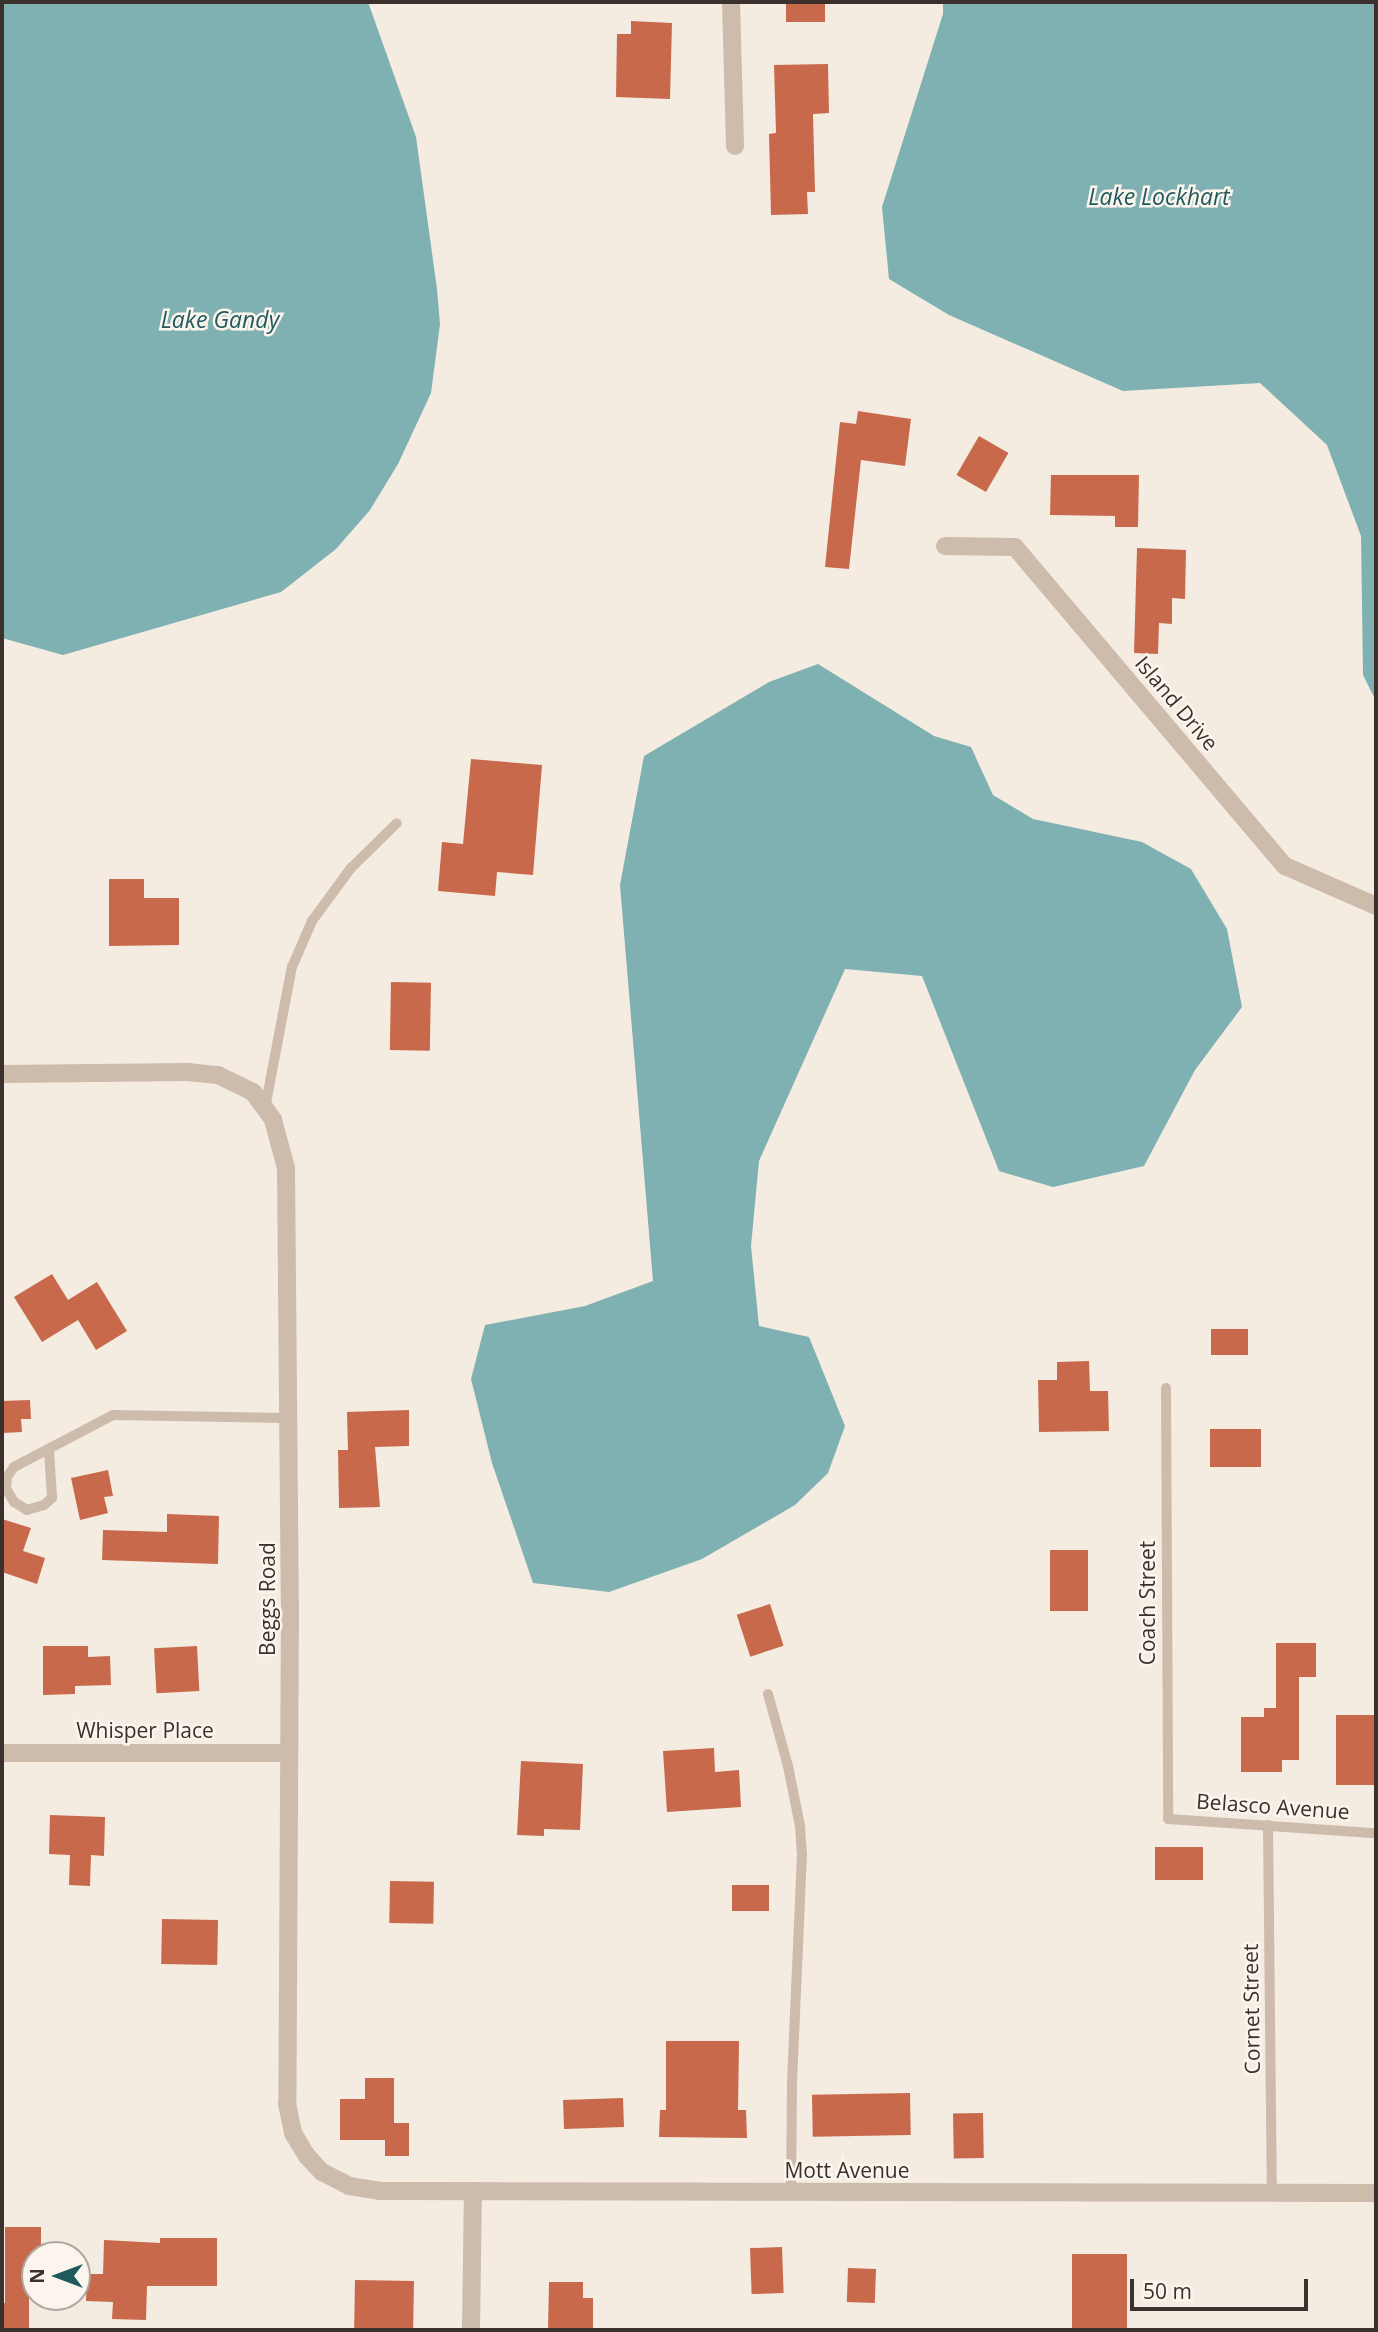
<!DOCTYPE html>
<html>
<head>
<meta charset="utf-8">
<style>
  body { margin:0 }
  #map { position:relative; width:1378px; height:2332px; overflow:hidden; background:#f4ebe1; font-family:"Open Sans",sans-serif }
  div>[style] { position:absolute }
  .water>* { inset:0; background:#7fb0b2 }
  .building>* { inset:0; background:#c8694b; transform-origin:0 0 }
  .service>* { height:10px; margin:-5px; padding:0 5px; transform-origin:5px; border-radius:5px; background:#cdbbac }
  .minor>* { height:18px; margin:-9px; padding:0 9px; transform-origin:9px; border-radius:9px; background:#cdbbac }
  .tertiary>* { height:18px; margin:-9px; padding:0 9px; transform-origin:9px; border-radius:9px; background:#cdbbac }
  span { translate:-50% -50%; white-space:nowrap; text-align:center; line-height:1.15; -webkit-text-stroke:5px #fbf5ee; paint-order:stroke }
  .street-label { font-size:21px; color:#3b302b }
  .water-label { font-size:23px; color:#1f5a5e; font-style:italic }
  .frame { position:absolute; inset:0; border:4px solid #3b302b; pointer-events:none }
  .north { position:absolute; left:21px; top:2241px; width:70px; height:70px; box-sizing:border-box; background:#fbf5ee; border:2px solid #aea6a0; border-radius:50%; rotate:270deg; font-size:19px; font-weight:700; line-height:28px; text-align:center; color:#3b302b }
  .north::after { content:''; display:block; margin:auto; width:24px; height:32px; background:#1f5a5e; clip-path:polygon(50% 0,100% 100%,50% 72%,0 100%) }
  .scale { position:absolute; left:1130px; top:2279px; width:178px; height:32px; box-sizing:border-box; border:4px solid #3b302b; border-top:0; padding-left:9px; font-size:21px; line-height:24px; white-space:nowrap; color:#3b302b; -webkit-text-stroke:5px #fbf5ee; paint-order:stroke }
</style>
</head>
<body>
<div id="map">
  <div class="water">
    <i style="clip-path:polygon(2px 2px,368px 2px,416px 137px,437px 289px,440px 324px,431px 393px,398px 464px,370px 510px,336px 549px,281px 592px,63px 655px,2px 638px)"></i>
    <i style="clip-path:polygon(943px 2px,1376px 2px,1376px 701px,1363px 675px,1361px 536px,1327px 445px,1260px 383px,1123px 391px,949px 315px,889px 279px,882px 207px,943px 14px)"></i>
    <i style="clip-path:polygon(818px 664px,934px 736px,971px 747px,993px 795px,1033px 819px,1142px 842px,1191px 869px,1227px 929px,1242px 1007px,1195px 1070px,1144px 1166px,1053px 1187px,999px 1171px,922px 976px,845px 969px,759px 1161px,751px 1246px,759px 1326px,809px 1337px,845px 1426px,828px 1473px,795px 1505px,702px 1559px,609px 1592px,533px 1583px,492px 1463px,471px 1379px,485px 1325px,585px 1306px,653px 1281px,620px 885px,644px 756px,769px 682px)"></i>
  </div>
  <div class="building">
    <i style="left:786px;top:2px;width:39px;height:20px"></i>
    <i style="clip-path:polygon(631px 21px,672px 23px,670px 99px,616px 97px,617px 34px,631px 34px)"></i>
    <i style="clip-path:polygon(828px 64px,829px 113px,813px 114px,815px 192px,807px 192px,808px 214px,771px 215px,769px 134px,776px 133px,774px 65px)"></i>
    <i style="clip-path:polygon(858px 411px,911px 419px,905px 466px,861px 460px,849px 569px,825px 567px,840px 422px,856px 424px)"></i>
    <i style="left:979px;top:436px;width:34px;height:45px;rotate:30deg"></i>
    <i style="clip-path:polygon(1051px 475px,1139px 475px,1138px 527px,1115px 527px,1115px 516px,1050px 515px)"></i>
    <i style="clip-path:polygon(1137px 548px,1186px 550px,1185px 599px,1172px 598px,1172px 624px,1159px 623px,1158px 654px,1134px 653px)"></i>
    <i style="clip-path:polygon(471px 759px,542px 765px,533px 875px,497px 872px,495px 896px,438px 891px,442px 842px,463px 844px)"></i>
    <i style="clip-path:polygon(109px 879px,144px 879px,144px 898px,179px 898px,179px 945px,109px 946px)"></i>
    <i style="left:391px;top:982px;width:40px;height:68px;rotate:1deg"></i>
    <i style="clip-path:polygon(52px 1274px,68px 1300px,97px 1282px,127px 1331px,96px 1350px,78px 1320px,42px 1342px,14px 1297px)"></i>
    <i style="left:1211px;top:1329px;width:37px;height:26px"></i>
    <i style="clip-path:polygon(1089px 1361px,1090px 1391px,1108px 1391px,1109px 1431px,1039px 1432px,1038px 1380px,1057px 1380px,1057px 1362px)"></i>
    <i style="clip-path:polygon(30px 1400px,31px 1419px,21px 1419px,22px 1432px,2px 1433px,2px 1401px)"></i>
    <i style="clip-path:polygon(409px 1410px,409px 1446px,375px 1447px,380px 1507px,339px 1508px,338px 1450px,348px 1450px,347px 1412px)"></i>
    <i style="left:1210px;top:1429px;width:51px;height:38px"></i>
    <i style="clip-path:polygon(108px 1470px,113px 1496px,104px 1497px,108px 1513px,80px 1520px,71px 1478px)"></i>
    <i style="clip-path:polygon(167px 1514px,219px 1516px,218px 1564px,102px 1560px,103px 1530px,167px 1532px)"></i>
    <i style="clip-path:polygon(2px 1519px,31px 1528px,23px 1551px,45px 1558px,37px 1584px,2px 1572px)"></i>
    <i style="left:1050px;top:1550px;width:38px;height:61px"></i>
    <i style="left:770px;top:1604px;width:44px;height:35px;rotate:72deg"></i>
    <i style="clip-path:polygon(1276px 1643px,1316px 1643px,1316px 1677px,1299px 1677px,1299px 1760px,1282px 1760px,1282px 1772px,1241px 1772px,1241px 1717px,1264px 1717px,1264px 1708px,1276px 1708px)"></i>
    <i style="clip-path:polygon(43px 1646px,88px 1646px,88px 1657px,110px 1656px,111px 1685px,75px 1686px,75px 1694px,43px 1695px)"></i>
    <i style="left:197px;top:1646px;width:45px;height:43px;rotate:87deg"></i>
    <i style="left:1376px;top:1715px;width:70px;height:40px;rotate:90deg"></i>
    <i style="clip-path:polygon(714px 1748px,715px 1772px,739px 1770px,741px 1807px,667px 1812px,663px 1751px)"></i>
    <i style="clip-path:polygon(521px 1761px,583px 1764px,580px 1830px,544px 1829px,544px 1836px,517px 1835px)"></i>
    <i style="clip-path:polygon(50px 1815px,105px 1817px,104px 1856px,91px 1855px,90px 1886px,69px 1885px,70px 1855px,49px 1854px)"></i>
    <i style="left:1155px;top:1847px;width:48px;height:33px"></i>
    <i style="left:390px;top:1881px;width:44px;height:42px;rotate:1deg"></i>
    <i style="left:732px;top:1885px;width:37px;height:26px"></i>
    <i style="left:162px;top:1919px;width:56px;height:45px;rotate:1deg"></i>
    <i style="clip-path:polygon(666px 2041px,739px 2041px,738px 2110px,746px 2110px,747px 2138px,659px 2137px,660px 2110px,666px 2110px)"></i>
    <i style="clip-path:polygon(365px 2078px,394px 2078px,394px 2123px,409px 2123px,409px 2156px,385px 2156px,385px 2140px,340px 2140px,340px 2099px,365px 2099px)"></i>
    <i style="left:910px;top:2093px;width:42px;height:98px;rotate:89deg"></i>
    <i style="left:623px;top:2098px;width:29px;height:60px;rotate:88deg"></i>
    <i style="left:983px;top:2113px;width:45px;height:30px;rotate:89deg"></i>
    <i style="clip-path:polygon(5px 2227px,41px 2227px,41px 2255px,35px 2255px,35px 2274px,29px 2274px,29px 2330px,2px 2330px,2px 2303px,5px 2303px)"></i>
    <i style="clip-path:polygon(160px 2238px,217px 2238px,217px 2286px,147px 2286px,146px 2320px,112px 2319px,113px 2302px,86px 2301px,87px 2274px,103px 2274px,104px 2240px,160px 2243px)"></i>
    <i style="left:782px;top:2247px;width:46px;height:32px;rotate:88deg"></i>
    <i style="left:1072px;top:2254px;width:55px;height:76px"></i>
    <i style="left:848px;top:2268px;width:28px;height:34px;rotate:2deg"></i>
    <i style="left:355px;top:2280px;width:59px;height:50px;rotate:1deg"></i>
    <i style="clip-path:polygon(549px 2282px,583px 2282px,583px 2298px,593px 2298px,593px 2330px,548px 2330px)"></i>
  </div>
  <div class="service">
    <i style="left:265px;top:1108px;width:144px;rotate:-79.2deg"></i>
    <i style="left:292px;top:967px;width:50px;rotate:-66.5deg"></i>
    <i style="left:312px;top:921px;width:66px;rotate:-53.7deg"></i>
    <i style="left:351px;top:868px;width:64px;rotate:-44.4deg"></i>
    <i style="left:1166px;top:1388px;width:431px;rotate:89.7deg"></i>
    <i style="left:1168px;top:1819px;width:208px;rotate:3.9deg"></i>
    <i style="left:49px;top:1450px;width:48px;rotate:86.4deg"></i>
    <i style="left:52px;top:1498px;width:11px;rotate:139deg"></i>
    <i style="left:44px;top:1505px;width:18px;rotate:164deg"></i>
    <i style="left:27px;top:1510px;width:15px;rotate:-148deg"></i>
    <i style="left:14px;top:1502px;width:16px;rotate:-120deg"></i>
    <i style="left:6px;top:1488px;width:11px;rotate:-85deg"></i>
    <i style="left:7px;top:1477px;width:12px;rotate:-55deg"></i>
    <i style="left:14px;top:1467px;width:112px;rotate:-27.7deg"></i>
    <i style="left:113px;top:1415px;width:175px;rotate:1deg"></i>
    <i style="left:768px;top:1694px;width:75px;rotate:74.5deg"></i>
    <i style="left:788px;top:1766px;width:61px;rotate:78.7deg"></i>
    <i style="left:800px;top:1826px;width:28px;rotate:86deg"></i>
    <i style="left:802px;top:1854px;width:228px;rotate:92.5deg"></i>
    <i style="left:792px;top:2082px;width:111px;rotate:90.5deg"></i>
    <i style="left:1268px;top:1825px;width:367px;rotate:89.4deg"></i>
  </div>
  <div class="minor">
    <i style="left:731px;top:2px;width:144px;rotate:88.4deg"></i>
    <i style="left:945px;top:546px;width:70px;rotate:0.8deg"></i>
    <i style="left:1015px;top:547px;width:418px;rotate:49.8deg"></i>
    <i style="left:1285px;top:866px;width:99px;rotate:23.7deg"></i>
    <i style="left:2px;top:1753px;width:286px"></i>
    <i style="left:471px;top:2330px;width:139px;rotate:-89.2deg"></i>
  </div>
  <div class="tertiary">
    <i style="left:2px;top:1074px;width:186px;rotate:-0.6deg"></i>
    <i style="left:188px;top:1072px;width:30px;rotate:6deg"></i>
    <i style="left:218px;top:1075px;width:39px;rotate:26deg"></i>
    <i style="left:253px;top:1092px;width:34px;rotate:54deg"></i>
    <i style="left:273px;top:1120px;width:50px;rotate:74.8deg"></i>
    <i style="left:286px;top:1168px;width:437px;rotate:89.5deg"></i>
    <i style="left:290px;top:1605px;width:499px;rotate:90.3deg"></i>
    <i style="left:287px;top:2104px;width:30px;rotate:78deg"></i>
    <i style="left:293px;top:2133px;width:27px;rotate:59deg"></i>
    <i style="left:307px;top:2156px;width:22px;rotate:47deg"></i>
    <i style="left:322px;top:2172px;width:30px;rotate:27deg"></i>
    <i style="left:349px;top:2186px;width:30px;rotate:9deg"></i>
    <i style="left:379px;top:2191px;width:997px;rotate:0.11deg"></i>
  </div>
  <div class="street-label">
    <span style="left:1177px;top:703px;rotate:50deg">Island Drive</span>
    <span style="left:267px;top:1599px;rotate:-90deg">Beggs Road</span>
    <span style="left:1147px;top:1603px;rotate:-90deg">Coach Street</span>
    <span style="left:145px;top:1730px">Whisper Place</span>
    <span style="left:1273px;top:1806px;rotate:4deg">Belasco Avenue</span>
    <span style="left:1251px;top:2009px;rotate:-91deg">Cornet Street</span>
    <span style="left:847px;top:2170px">Mott Avenue</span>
  </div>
  <div class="water-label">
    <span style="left:1159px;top:196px">Lake Lockhart</span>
    <span style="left:220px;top:319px">Lake Gandy</span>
  </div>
  <div class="frame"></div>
  <div class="north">N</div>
  <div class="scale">50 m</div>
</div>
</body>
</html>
